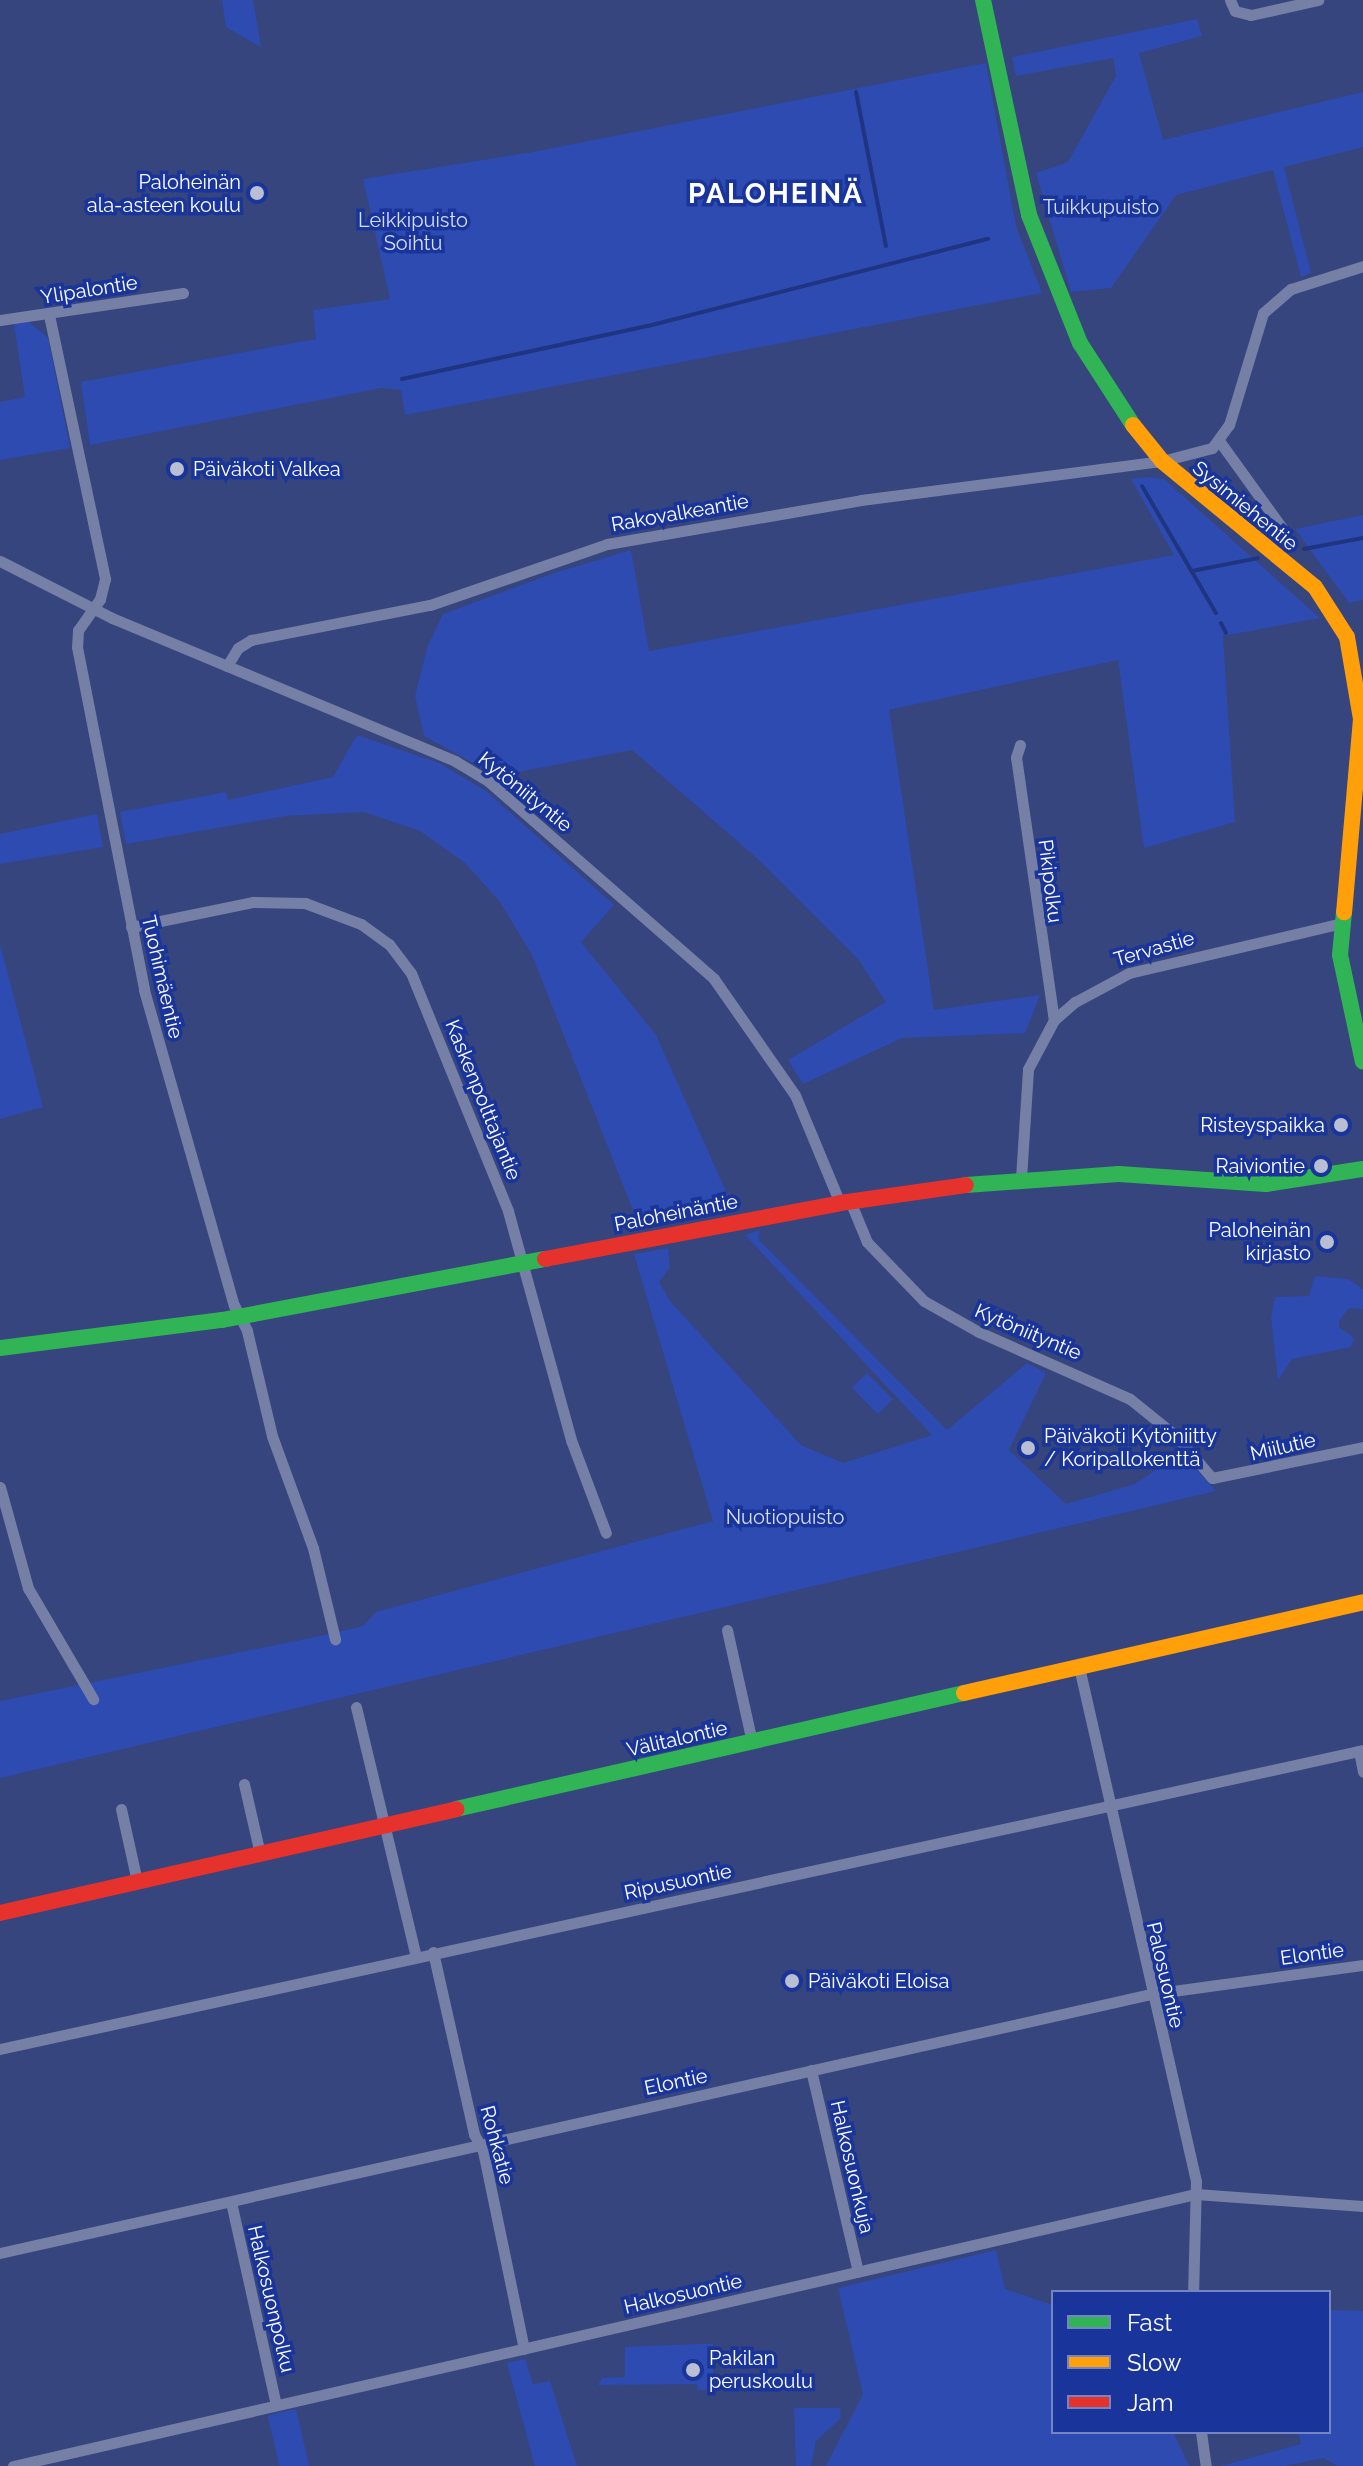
<!DOCTYPE html>
<html>
<head>
<meta charset="utf-8">
<style>
  body { margin:0 }
  #map { position:relative; width:1363px; height:2466px; overflow:hidden; background:#36457d; font-family:Raleway,sans-serif }
  div>[style] { position:absolute }
  .green>* { inset:0; background:#2d4bb0; transform-origin:0 0 }
  .stream>* { height:4px; margin:-2px; padding:0 2px; transform-origin:2px; border-radius:2px; background:#203582 }
  .street>* { height:11px; margin:-5.5px; padding:0 5.5px; transform-origin:5.5px; border-radius:5.5px; background:#7680a7 }
  .fast>* { height:16px; margin:-8px; padding:0 8px; transform-origin:8px; border-radius:8px; background:#30b455 }
  .slow>* { height:16px; margin:-8px; padding:0 8px; transform-origin:8px; border-radius:8px; background:#ff9f0a }
  .jam>* { height:16px; margin:-8px; padding:0 8px; transform-origin:8px; border-radius:8px; background:#e5322d }
  .dots>* { width:22px; height:22px; translate:-50% -50%; box-sizing:border-box; border:4px solid #19349a; border-radius:50% }
  span { translate:-50% -50%; white-space:nowrap; text-align:center; line-height:1.15; -webkit-text-stroke:7px #19349a; paint-order:stroke }
  .poi-label { font-size:20px; color:#fff }
  .right { translate:-100% -50%; text-align:right }
  .left { translate:0 -50%; text-align:left }
  .park-label { font-size:20px; color:#d6dffc }
  .street-label { font-size:20px; color:#fff }
  .district-label { font-size:28px; color:#fff; font-weight:700; letter-spacing:2px }
  .legend { position:absolute; left:1051px; top:2290px; width:280px; height:144px; box-sizing:border-box; background:#19349a; border:2px solid #7585c2; margin:0; padding:10px 14px; list-style:none; font-size:24px; color:#fff }
  .legend li { display:flex; align-items:center; gap:16px; height:40px }
  .legend b { width:40px; border:2px solid #7585c2 }
</style>
</head>
<body>
<div id="map">
  <div class="green">
    <i style="clip-path:polygon(222px 0,253px 0,261px 47px,226px 27px)"></i>
    <i style="clip-path:polygon(1197px 19px,1202px 36px,1139px 53px,1163px 140px,1363px 92px,1363px 147px,1284px 167px,1311px 273px,1301px 277px,1273px 170px,1176px 195px,1111px 288px,1071px 292px,1036px 173px,1068px 162px,1116px 76px,1113px 58px,1016px 76px,1012px 57px)"></i>
    <i style="clip-path:polygon(986px 63px,1016px 226px,1042px 293px,405px 415px,401px 390px,381px 388px,90px 445px,81px 382px,316px 339px,313px 310px,390px 299px,363px 179px,533px 152px)"></i>
    <i style="clip-path:polygon(29px 322px,48px 338px,70px 448px,0 460px,0 402px,25px 397px,14px 324px)"></i>
    <i style="clip-path:polygon(1147px 477px,1164px 479px,1320px 618px,1223px 636px,1235px 822px,1144px 848px,1118px 660px,889px 710px,934px 1010px,1040px 995px,1025px 1033px,902px 1038px,803px 1084px,788px 1060px,886px 1002px,858px 959px,757px 858px,632px 750px,497px 776px,424px 736px,415px 696px,428px 645px,443px 614px,554px 573px,631px 550px,649px 651px,1174px 555px,1131px 479px)"></i>
    <i style="clip-path:polygon(1363px 515px,1363px 600px,1349px 603px,1295px 529px)"></i>
    <i style="clip-path:polygon(357px 735px,439px 763px,486px 791px,614px 905px,581px 942px,656px 1035px,733px 1207px,638px 1223px,532px 955px,500px 902px,465px 863px,420px 831px,364px 812px,286px 816px,126px 844px,120px 812px,226px 792px,228px 800px,333px 777px)"></i>
    <i style="clip-path:polygon(97px 814px,103px 847px,0 864px,0 834px)"></i>
    <i style="clip-path:polygon(0 944px,43px 1107px,0 1119px)"></i>
    <i style="clip-path:polygon(760px 1230px,758px 1239px,947px 1430px,1027px 1363px,1046px 1373px,1009px 1450px,1066px 1504px,1135px 1484px,1181px 1453px,1216px 1491px,0 1778px,0 1701px,325px 1635px,363px 1626px,376px 1612px,713px 1521px,634px 1254px,668px 1248px,670px 1267px,659px 1282px,670px 1301px,801px 1445px,843px 1463px,932px 1435px,745px 1235px)"></i>
    <i style="clip-path:polygon(1315px 1276px,1348px 1279px,1363px 1289px,1363px 1309px,1349px 1308px,1339px 1321px,1339px 1327px,1354px 1338px,1351px 1347px,1292px 1359px,1278px 1380px,1271px 1317px,1275px 1297px,1309px 1296px)"></i>
    <i style="left:867px;top:1373px;width:37px;height:21px;rotate:46deg"></i>
    <i style="clip-path:polygon(996px 2250px,1005px 2289px,1053px 2305px,1053px 2432px,1173px 2432px,1189px 2466px,826px 2466px,863px 2394px,838px 2288px)"></i>
    <i style="clip-path:polygon(1329px 2310px,1363px 2311px,1363px 2466px,1337px 2466px,1324px 2458px,1284px 2466px,1221px 2466px,1301px 2444px,1298px 2432px,1329px 2432px)"></i>
    <i style="clip-path:polygon(697px 2344px,713px 2344px,713px 2390px,697px 2390px,697px 2384px,598px 2385px,602px 2378px,625px 2377px,625px 2347px)"></i>
    <i style="clip-path:polygon(525px 2359px,533px 2384px,550px 2381px,577px 2466px,535px 2466px,507px 2363px)"></i>
    <i style="clip-path:polygon(794px 2408px,840px 2408px,841px 2418px,816px 2441px,811px 2466px,796px 2466px)"></i>
    <i style="left:296px;top:2409px;width:58px;height:29px;rotate:77deg"></i>
  </div>
  <div class="stream">
    <i style="left:856px;top:92px;width:157px;rotate:79deg"></i>
    <i style="left:402px;top:379px;width:252px;rotate:-12.2deg"></i>
    <i style="left:648px;top:326px;width:351px;rotate:-14.4deg"></i>
    <i style="left:1142px;top:486px;width:147px;rotate:59.8deg"></i>
    <i style="left:1304px;top:549px;width:60px;rotate:-10.6deg"></i>
    <i style="left:1192px;top:571px;width:67px;rotate:-11.1deg"></i>
    <i style="left:1221px;top:623px;width:11px;rotate:63deg"></i>
  </div>
  <div class="street">
    <i style="left:1230px;top:0;width:12px;rotate:66deg"></i>
    <i style="left:1235px;top:11px;width:16px;rotate:14deg"></i>
    <i style="left:1251px;top:15px;width:69px;rotate:-12.6deg"></i>
    <i style="left:49px;top:315px;width:270px;rotate:78deg"></i>
    <i style="left:105px;top:579px;width:21px;rotate:104deg"></i>
    <i style="left:100px;top:599px;width:38px;rotate:125deg"></i>
    <i style="left:78px;top:630px;width:17px;rotate:93deg"></i>
    <i style="left:77px;top:647px;width:349px;rotate:78.9deg"></i>
    <i style="left:144px;top:990px;width:328px;rotate:74.1deg"></i>
    <i style="left:234px;top:1305px;width:29px;rotate:63deg"></i>
    <i style="left:247px;top:1331px;width:108px;rotate:76.6deg"></i>
    <i style="left:272px;top:1436px;width:119px;rotate:69.9deg"></i>
    <i style="left:313px;top:1548px;width:94px;rotate:76.4deg"></i>
    <i style="left:0;top:320px;width:185px;rotate:-8.4deg"></i>
    <i style="left:1220px;top:442px;width:106px;rotate:54.2deg"></i>
    <i style="left:0;top:561px;width:126px;rotate:27deg"></i>
    <i style="left:112px;top:618px;width:372px;rotate:22.6deg"></i>
    <i style="left:455px;top:761px;width:37px;rotate:31deg"></i>
    <i style="left:487px;top:780px;width:302px;rotate:41.2deg"></i>
    <i style="left:714px;top:979px;width:141px;rotate:55.1deg"></i>
    <i style="left:795px;top:1095px;width:117px;rotate:67.4deg"></i>
    <i style="left:227px;top:666px;width:21px;rotate:-59deg"></i>
    <i style="left:238px;top:648px;width:15px;rotate:-32deg"></i>
    <i style="left:251px;top:640px;width:182px;rotate:-11.1deg"></i>
    <i style="left:430px;top:605px;width:187px;rotate:-19deg"></i>
    <i style="left:607px;top:544px;width:258px;rotate:-9.8deg"></i>
    <i style="left:861px;top:500px;width:304px;rotate:-7.4deg"></i>
    <i style="left:1162px;top:461px;width:52px;rotate:-14.6deg"></i>
    <i style="left:1212px;top:448px;width:29px;rotate:-54deg"></i>
    <i style="left:1229px;top:425px;width:117px;rotate:-73.1deg"></i>
    <i style="left:1263px;top:313px;width:37px;rotate:-41deg"></i>
    <i style="left:1291px;top:289px;width:76px;rotate:-17.7deg"></i>
    <i style="left:1020px;top:745px;width:13px;rotate:108deg"></i>
    <i style="left:1016px;top:757px;width:266px;rotate:81.8deg"></i>
    <i style="left:131px;top:927px;width:125px;rotate:-11.6deg"></i>
    <i style="left:253px;top:902px;width:52px;rotate:1.1deg"></i>
    <i style="left:305px;top:903px;width:60px;rotate:20.6deg"></i>
    <i style="left:361px;top:924px;width:34px;rotate:36deg"></i>
    <i style="left:389px;top:944px;width:36px;rotate:53deg"></i>
    <i style="left:411px;top:973px;width:257px;rotate:67.8deg"></i>
    <i style="left:508px;top:1211px;width:238px;rotate:74.6deg"></i>
    <i style="left:571px;top:1440px;width:99px;rotate:69.4deg"></i>
    <i style="left:1021px;top:1178px;width:109px;rotate:-86.3deg"></i>
    <i style="left:1028px;top:1069px;width:55px;rotate:-62deg"></i>
    <i style="left:1054px;top:1020px;width:28px;rotate:-41deg"></i>
    <i style="left:1075px;top:1002px;width:61px;rotate:-28.2deg"></i>
    <i style="left:1129px;top:973px;width:219px;rotate:-13.2deg"></i>
    <i style="left:850px;top:1201px;width:44px;rotate:67.5deg"></i>
    <i style="left:867px;top:1242px;width:82px;rotate:46deg"></i>
    <i style="left:924px;top:1301px;width:63px;rotate:29.4deg"></i>
    <i style="left:979px;top:1332px;width:165px;rotate:23.9deg"></i>
    <i style="left:1130px;top:1399px;width:59px;rotate:38.8deg"></i>
    <i style="left:1176px;top:1436px;width:55px;rotate:49.4deg"></i>
    <i style="left:1212px;top:1478px;width:154px;rotate:-11.6deg"></i>
    <i style="left:0;top:1487px;width:105px;rotate:74.5deg"></i>
    <i style="left:28px;top:1588px;width:129px;rotate:59.6deg"></i>
    <i style="left:727px;top:1630px;width:115px;rotate:77.4deg"></i>
    <i style="left:1079px;top:1667px;width:527px;rotate:77.18deg"></i>
    <i style="left:1196px;top:2181px;width:111px;rotate:91.5deg"></i>
    <i style="left:356px;top:1707px;width:256px;rotate:76.5deg"></i>
    <i style="left:1359px;top:1751px;width:21px;rotate:79deg"></i>
    <i style="left:244px;top:1784px;width:72px;rotate:77.1deg"></i>
    <i style="left:121px;top:1809px;width:74px;rotate:77.5deg"></i>
    <i style="left:433px;top:1952px;width:187px;rotate:77.3deg"></i>
    <i style="left:474px;top:2134px;width:19px;rotate:62deg"></i>
    <i style="left:483px;top:2151px;width:202px;rotate:78.3deg"></i>
    <i style="left:0;top:2049px;width:1395px;rotate:-12.37deg"></i>
    <i style="left:811px;top:2070px;width:207px;rotate:76.9deg"></i>
    <i style="left:231px;top:2202px;width:208px;rotate:77.5deg"></i>
    <i style="left:0;top:2253px;width:1180px;rotate:-12.68deg"></i>
    <i style="left:1151px;top:1994px;width:214px;rotate:-7.8deg"></i>
    <i style="left:1201px;top:2432px;width:34px;rotate:82deg"></i>
    <i style="left:13px;top:2466px;width:1214px;rotate:-12.95deg"></i>
    <i style="left:1196px;top:2194px;width:167px;rotate:4.1deg"></i>
  </div>
  <div class="fast">
    <i style="left:983px;top:0;width:220px;rotate:77.9deg"></i>
    <i style="left:1029px;top:215px;width:138px;rotate:68.3deg"></i>
    <i style="left:1080px;top:343px;width:98px;rotate:57.1deg"></i>
    <i style="left:1344px;top:912px;width:43px;rotate:95.3deg"></i>
    <i style="left:1340px;top:955px;width:109px;rotate:77.9deg"></i>
    <i style="left:966px;top:1185px;width:153px;rotate:-4.1deg"></i>
    <i style="left:1119px;top:1174px;width:147px;rotate:3.9deg"></i>
    <i style="left:1266px;top:1184px;width:98px;rotate:-8.8deg"></i>
    <i style="left:0;top:1348px;width:224px;rotate:-7.2deg"></i>
    <i style="left:222px;top:1320px;width:329px;rotate:-10.7deg"></i>
    <i style="left:456px;top:1809px;width:521px;rotate:-12.86deg"></i>
  </div>
  <div class="slow">
    <i style="left:1133px;top:425px;width:46px;rotate:51.1deg"></i>
    <i style="left:1162px;top:461px;width:198px;rotate:39.5deg"></i>
    <i style="left:1315px;top:587px;width:59px;rotate:57.4deg"></i>
    <i style="left:1347px;top:637px;width:83px;rotate:80.3deg"></i>
    <i style="left:1361px;top:719px;width:194px;rotate:95deg"></i>
    <i style="left:964px;top:1693px;width:409px;rotate:-12.8deg"></i>
  </div>
  <div class="jam">
    <i style="left:545px;top:1259px;width:300px;rotate:-10.7deg"></i>
    <i style="left:840px;top:1203px;width:127px;rotate:-8.1deg"></i>
    <i style="left:0;top:1913px;width:468px;rotate:-12.8deg"></i>
  </div>
  <div class="dots">
    <i style="left:257px;top:193px;background:#b9bed2"></i>
    <i style="left:177px;top:469px;background:#b9bed2"></i>
    <i style="left:1341px;top:1125px;background:#b9bed2"></i>
    <i style="left:1321px;top:1166px;background:#b9bed2"></i>
    <i style="left:1327px;top:1242px;background:#b9bed2"></i>
    <i style="left:1028px;top:1448px;background:#b9bed2"></i>
    <i style="left:792px;top:1981px;background:#b9bed2"></i>
    <i style="left:693px;top:2370px;background:#b9bed2"></i>
  </div>
  <div class="poi-label">
    <span class="right" style="left:241px;top:194px">Paloheinän<br>ala-asteen koulu</span>
    <span class="left" style="left:193px;top:469px">Päiväkoti Valkea</span>
    <span class="right" style="left:1325px;top:1125px">Risteyspaikka</span>
    <span class="right" style="left:1305px;top:1166px">Raiviontie</span>
    <span class="right" style="left:1311px;top:1242px">Paloheinän<br>kirjasto</span>
    <span class="left" style="left:1044px;top:1448px">Päiväkoti Kytöniitty<br>/ Koripallokenttä</span>
    <span class="left" style="left:808px;top:1981px">Päiväkoti Eloisa</span>
    <span class="left" style="left:709px;top:2370px">Pakilan<br>peruskoulu</span>
  </div>
  <div class="park-label">
    <span style="left:1101px;top:207px">Tuikkupuisto</span>
    <span style="left:413px;top:232px">Leikkipuisto<br>Soihtu</span>
    <span style="left:785px;top:1517px">Nuotiopuisto</span>
  </div>
  <div class="street-label">
    <span style="left:89px;top:290px;rotate:-9deg">Ylipalontie</span>
    <span style="left:1245px;top:506px;rotate:39deg">Sysimiehentie</span>
    <span style="left:680px;top:513px;rotate:-10deg">Rakovalkeantie</span>
    <span style="left:525px;top:792px;rotate:39deg">Kytöniityntie</span>
    <span style="left:1050px;top:881px;rotate:83deg">Pikipolku</span>
    <span style="left:1154px;top:949px;rotate:-16deg">Tervastie</span>
    <span style="left:162px;top:977px;rotate:77deg">Tuohimäentie</span>
    <span style="left:483px;top:1100px;rotate:68deg">Kaskenpolttajantie</span>
    <span style="left:676px;top:1213px;rotate:-11deg">Paloheinäntie</span>
    <span style="left:1028px;top:1332px;rotate:23deg">Kytöniityntie</span>
    <span style="left:1283px;top:1447px;rotate:-13deg">Miilutie</span>
    <span style="left:677px;top:1739px;rotate:-13deg">Välitalontie</span>
    <span style="left:678px;top:1882px;rotate:-12deg">Ripusuontie</span>
    <span style="left:1312px;top:1954px;rotate:-8deg">Elontie</span>
    <span style="left:1165px;top:1975px;rotate:77deg">Palosuontie</span>
    <span style="left:676px;top:2082px;rotate:-12deg">Elontie</span>
    <span style="left:497px;top:2145px;rotate:75deg">Rohkatie</span>
    <span style="left:852px;top:2167px;rotate:77deg">Halkosuonkuja</span>
    <span style="left:683px;top:2294px;rotate:-13deg">Halkosuontie</span>
    <span style="left:271px;top:2299px;rotate:77deg">Halkosuonpolku</span>
  </div>
  <div class="district-label">
    <span style="left:776px;top:194px">PALOHEINÄ</span>
  </div>
  <ul class="legend">
  <li><b style="height:10px;background:#30b455"></b>Fast</li>
  <li><b style="height:10px;background:#ff9f0a"></b>Slow</li>
  <li><b style="height:10px;background:#e5322d"></b>Jam</li>
  </ul>
</div>
</body>
</html>
